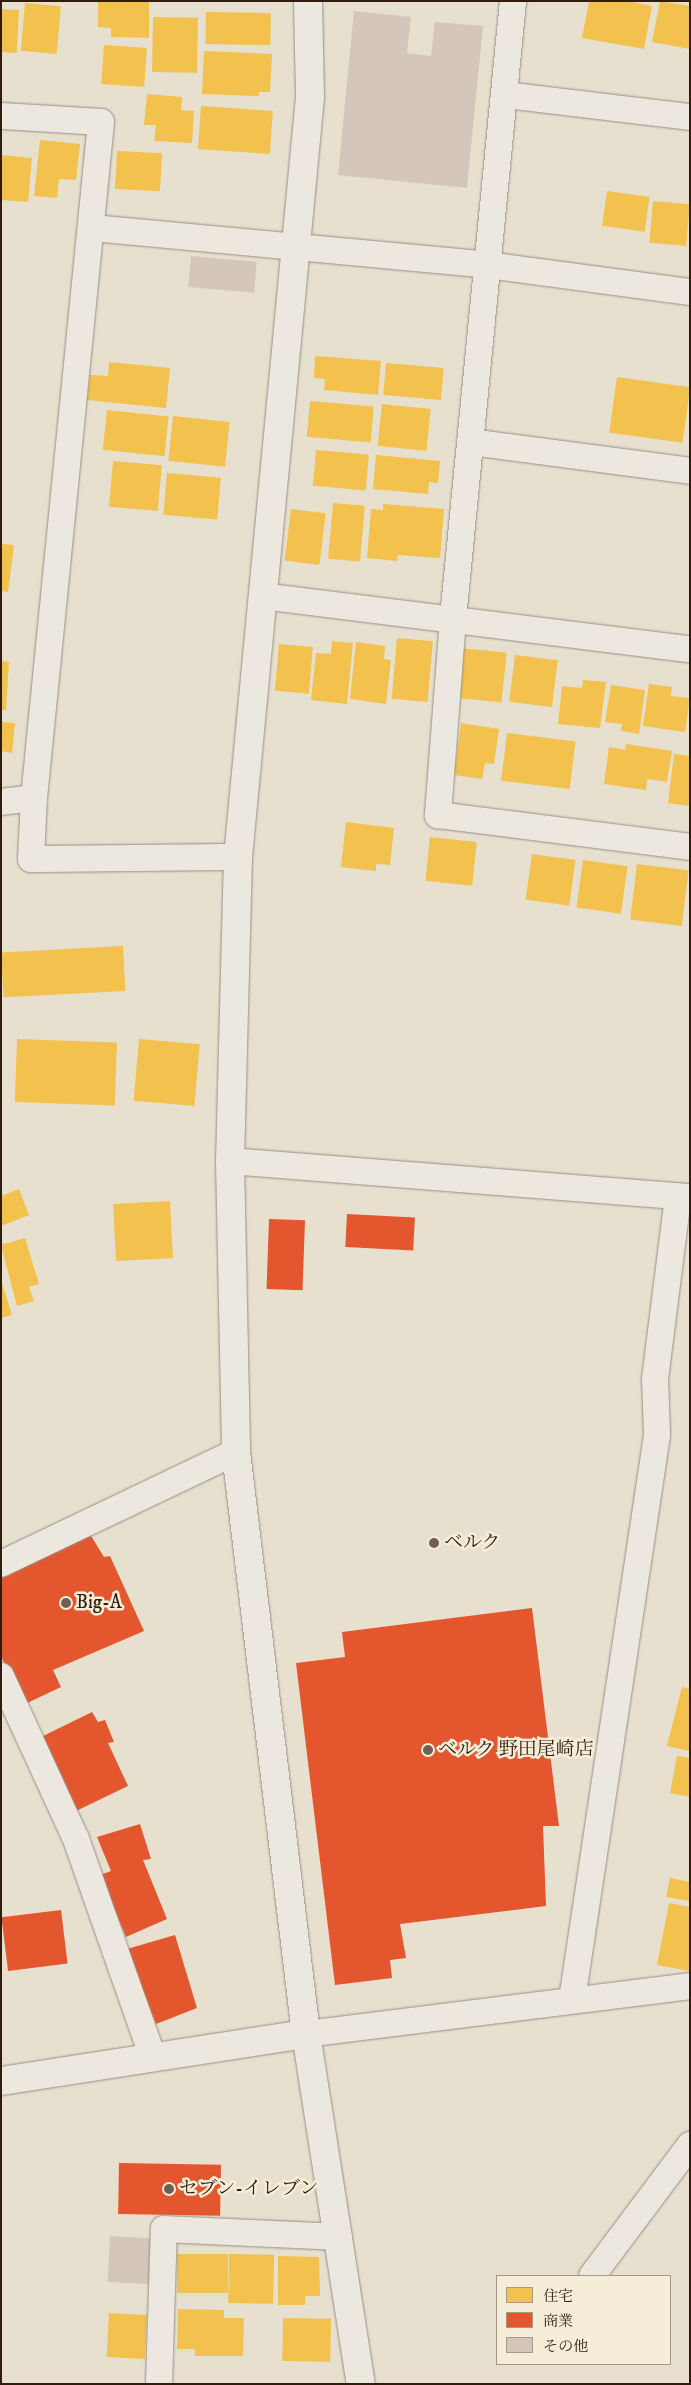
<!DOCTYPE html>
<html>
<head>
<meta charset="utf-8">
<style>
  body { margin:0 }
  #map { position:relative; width:691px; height:2385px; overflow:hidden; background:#e7e0cf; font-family:"IM FELL DW Pica","Noto Serif JP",serif }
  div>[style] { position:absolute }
  .homes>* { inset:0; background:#f2c14e; transform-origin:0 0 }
  .shops>* { inset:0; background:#e4572e; transform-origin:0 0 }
  .building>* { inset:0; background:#d4c6bb; transform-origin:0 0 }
  .roads { filter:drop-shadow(0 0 1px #968f84) drop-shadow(0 0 1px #968f84) }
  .street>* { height:26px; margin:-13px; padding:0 13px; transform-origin:13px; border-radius:13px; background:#ece8df }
  .secondary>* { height:28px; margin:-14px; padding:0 14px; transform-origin:14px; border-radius:14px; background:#ece8df }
  .dots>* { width:14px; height:14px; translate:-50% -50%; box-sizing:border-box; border:2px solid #f6edd9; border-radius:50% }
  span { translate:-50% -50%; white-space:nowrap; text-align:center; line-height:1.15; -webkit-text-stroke:5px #f6edd9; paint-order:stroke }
  .poi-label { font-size:19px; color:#301b0d }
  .left { translate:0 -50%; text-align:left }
  .frame { position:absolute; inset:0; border:2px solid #301b0d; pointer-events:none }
  .legend { position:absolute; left:496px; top:2275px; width:175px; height:90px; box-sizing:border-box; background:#f6edd9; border:1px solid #a79987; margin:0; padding:6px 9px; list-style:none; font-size:15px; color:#301b0d }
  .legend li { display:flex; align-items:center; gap:10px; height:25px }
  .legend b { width:25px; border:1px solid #a79987 }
</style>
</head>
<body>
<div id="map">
  <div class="homes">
    <i style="clip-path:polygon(98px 1px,149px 1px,149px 38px,111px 37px,111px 28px,98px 27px)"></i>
    <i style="clip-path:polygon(589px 1px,627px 1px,652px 6px,644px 49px,582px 38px)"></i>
    <i style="clip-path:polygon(660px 1px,690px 6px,690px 49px,652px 42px)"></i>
    <i style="left:25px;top:3px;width:36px;height:48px;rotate:5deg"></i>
    <i style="left:1px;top:9px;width:18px;height:43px;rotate:3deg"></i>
    <i style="left:206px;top:12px;width:65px;height:32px;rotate:1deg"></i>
    <i style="left:153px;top:17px;width:45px;height:55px;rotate:1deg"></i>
    <i style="left:104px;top:45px;width:43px;height:39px;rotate:4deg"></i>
    <i style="clip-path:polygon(204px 51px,272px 54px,270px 92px,259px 92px,259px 96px,202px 94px)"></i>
    <i style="clip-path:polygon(147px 94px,182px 97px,181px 110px,194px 111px,192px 143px,154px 141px,156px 125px,144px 125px)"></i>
    <i style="left:201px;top:106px;width:72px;height:43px;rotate:4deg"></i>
    <i style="clip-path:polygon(40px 140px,80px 144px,76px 180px,59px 179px,57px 198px,34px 196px)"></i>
    <i style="left:117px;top:151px;width:45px;height:38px;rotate:3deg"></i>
    <i style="clip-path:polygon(1px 155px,32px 158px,28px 202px,1px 200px)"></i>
    <i style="left:607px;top:191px;width:43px;height:35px;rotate:8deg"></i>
    <i style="left:653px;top:201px;width:37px;height:42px;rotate:5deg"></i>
    <i style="clip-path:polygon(315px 356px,381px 361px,378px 395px,324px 390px,325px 379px,314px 378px)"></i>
    <i style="clip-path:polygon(109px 362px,170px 368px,166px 408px,87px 400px,90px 375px,108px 376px)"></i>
    <i style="left:386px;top:363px;width:58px;height:32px;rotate:5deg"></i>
    <i style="left:617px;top:377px;width:74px;height:56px;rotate:8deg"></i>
    <i style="left:310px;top:401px;width:64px;height:36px;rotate:5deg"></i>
    <i style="left:382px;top:404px;width:49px;height:42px;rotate:6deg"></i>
    <i style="left:107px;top:410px;width:62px;height:40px;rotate:6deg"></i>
    <i style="left:173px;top:416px;width:57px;height:45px;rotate:6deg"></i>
    <i style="left:316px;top:450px;width:53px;height:36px;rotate:5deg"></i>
    <i style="clip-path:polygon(376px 455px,440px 461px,438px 483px,429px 482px,428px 494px,373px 489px)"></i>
    <i style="left:113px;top:461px;width:49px;height:46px;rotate:5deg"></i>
    <i style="left:167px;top:473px;width:54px;height:42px;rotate:5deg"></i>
    <i style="left:333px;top:503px;width:32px;height:56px;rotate:5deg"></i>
    <i style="clip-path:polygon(383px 504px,444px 509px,440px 558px,398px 555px,397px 561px,367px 558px,371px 509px,383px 510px)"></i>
    <i style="left:291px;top:509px;width:35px;height:52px;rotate:7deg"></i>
    <i style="clip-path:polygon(1px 544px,14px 545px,8px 592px,1px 591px)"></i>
    <i style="left:397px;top:638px;width:36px;height:61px;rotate:5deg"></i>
    <i style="clip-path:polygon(332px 641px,353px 643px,347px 704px,311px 700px,316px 653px,331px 654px)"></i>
    <i style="clip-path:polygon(356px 642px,385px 646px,384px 659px,391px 660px,386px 704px,350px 699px)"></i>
    <i style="left:279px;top:644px;width:34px;height:47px;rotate:5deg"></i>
    <i style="left:461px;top:648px;width:46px;height:50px;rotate:6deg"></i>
    <i style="left:515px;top:655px;width:43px;height:47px;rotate:7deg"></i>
    <i style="clip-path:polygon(1px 661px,9px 662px,6px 710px,1px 710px)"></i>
    <i style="clip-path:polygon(583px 680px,606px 682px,600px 728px,558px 724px,562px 686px,582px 688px)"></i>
    <i style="clip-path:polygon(649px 684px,672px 687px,671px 696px,690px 698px,685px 732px,643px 726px)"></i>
    <i style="clip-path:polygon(611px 685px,645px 690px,639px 734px,621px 731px,622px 724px,605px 722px)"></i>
    <i style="clip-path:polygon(1px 722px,15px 723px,12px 753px,1px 751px)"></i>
    <i style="clip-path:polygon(461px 723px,499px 729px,494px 764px,485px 763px,482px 779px,454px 775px)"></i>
    <i style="left:507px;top:733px;width:69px;height:48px;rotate:7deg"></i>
    <i style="clip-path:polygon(626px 744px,672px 751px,667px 782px,647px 779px,646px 790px,604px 784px,609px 747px,625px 750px)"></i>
    <i style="clip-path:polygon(674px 754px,690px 756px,690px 806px,668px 803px)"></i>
    <i style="clip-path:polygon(346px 822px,394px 828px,390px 865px,376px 864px,376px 871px,341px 867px)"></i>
    <i style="left:430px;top:837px;width:47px;height:44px;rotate:6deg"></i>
    <i style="left:532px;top:854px;width:44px;height:46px;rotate:8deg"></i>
    <i style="left:583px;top:860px;width:45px;height:48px;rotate:8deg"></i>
    <i style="left:637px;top:864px;width:52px;height:56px;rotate:7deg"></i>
    <i style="left:123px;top:946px;width:45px;height:122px;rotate:87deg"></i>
    <i style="left:17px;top:1039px;width:100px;height:63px;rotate:2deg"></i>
    <i style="left:139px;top:1039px;width:61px;height:62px;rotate:5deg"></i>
    <i style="clip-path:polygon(19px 1189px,29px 1215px,1px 1226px,1px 1196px)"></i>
    <i style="left:170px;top:1201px;width:57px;height:57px;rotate:87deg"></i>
    <i style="clip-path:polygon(25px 1238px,39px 1284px,29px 1287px,34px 1301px,17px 1306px,1px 1245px)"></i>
    <i style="clip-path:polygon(1px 1280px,12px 1315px,1px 1318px)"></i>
    <i style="clip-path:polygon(682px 1687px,690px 1689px,690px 1751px,667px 1746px)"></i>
    <i style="clip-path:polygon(677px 1756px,690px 1758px,690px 1797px,670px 1793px)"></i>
    <i style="clip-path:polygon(670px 1878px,690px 1882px,690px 1901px,666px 1897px)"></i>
    <i style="clip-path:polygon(669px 1903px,690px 1907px,690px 1971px,657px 1965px)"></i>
    <i style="left:177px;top:2254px;width:51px;height:39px"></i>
    <i style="left:229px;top:2254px;width:45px;height:49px;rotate:1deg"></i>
    <i style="clip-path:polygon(278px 2256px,319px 2257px,320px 2296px,305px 2296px,305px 2305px,278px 2305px)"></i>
    <i style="clip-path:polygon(178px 2309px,224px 2310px,224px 2318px,244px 2318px,243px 2356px,195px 2356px,195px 2349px,177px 2349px)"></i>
    <i style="left:109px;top:2313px;width:38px;height:44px;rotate:3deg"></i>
    <i style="left:283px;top:2318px;width:48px;height:43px;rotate:1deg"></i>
  </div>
  <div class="shops">
    <i style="left:347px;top:1214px;width:68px;height:33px;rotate:3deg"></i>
    <i style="left:269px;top:1219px;width:36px;height:70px;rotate:2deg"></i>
    <i style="clip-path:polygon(88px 1531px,104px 1557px,110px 1556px,144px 1631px,53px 1670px,61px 1687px,23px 1705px,1px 1656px,1px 1574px)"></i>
    <i style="clip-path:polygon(532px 1608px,559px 1826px,543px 1826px,546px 1906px,400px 1924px,406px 1958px,390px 1960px,392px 1978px,335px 1985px,296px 1663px,345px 1657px,342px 1632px)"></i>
    <i style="clip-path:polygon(92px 1712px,98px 1722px,105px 1720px,114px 1742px,108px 1743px,128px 1786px,74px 1812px,39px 1738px)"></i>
    <i style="clip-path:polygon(140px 1824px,151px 1859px,143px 1860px,167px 1919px,126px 1937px,100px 1875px,111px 1871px,97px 1837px)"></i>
    <i style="left:61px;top:1910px;width:54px;height:60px;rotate:83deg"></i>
    <i style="clip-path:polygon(175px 1935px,197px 2008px,156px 2024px,127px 1949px)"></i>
    <i style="left:119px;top:2163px;width:102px;height:51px;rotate:1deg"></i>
  </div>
  <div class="building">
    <i style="clip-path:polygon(354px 11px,411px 17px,407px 53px,431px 56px,435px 22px,483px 26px,467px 188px,338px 175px)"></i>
    <i style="left:191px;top:256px;width:66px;height:31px;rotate:5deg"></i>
    <i style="left:110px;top:2236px;width:41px;height:46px;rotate:3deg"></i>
  </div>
  <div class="roads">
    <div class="street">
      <i style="left:513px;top:1px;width:621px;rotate:95.55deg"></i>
      <i style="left:453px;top:619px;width:197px;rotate:94.4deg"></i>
      <i style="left:438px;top:815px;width:254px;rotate:7.2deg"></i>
      <i style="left:505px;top:95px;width:186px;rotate:6.8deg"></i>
      <i style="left:1px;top:116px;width:100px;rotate:3.4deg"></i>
      <i style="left:101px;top:122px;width:679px;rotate:95.66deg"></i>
      <i style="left:34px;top:798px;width:61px;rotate:92.8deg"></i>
      <i style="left:31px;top:859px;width:207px;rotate:-0.6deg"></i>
      <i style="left:92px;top:228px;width:398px;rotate:5.3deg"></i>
      <i style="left:488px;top:265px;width:204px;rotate:7.6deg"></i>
      <i style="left:471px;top:442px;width:221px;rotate:7.5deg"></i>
      <i style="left:262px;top:596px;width:431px;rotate:7.1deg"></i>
      <i style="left:1px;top:802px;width:33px;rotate:-7deg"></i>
      <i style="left:230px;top:1161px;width:461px;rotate:4.5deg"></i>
      <i style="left:1px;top:1564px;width:260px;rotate:-25.5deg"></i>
      <i style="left:1px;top:1676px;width:179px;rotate:65.3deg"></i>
      <i style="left:76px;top:1839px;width:232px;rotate:70.6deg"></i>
      <i style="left:572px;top:2000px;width:571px;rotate:-81.44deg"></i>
      <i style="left:657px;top:1435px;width:56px;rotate:-92deg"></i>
      <i style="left:655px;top:1379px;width:184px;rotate:-82.8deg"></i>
      <i style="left:306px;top:2034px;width:387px;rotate:-7.1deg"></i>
      <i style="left:592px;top:2276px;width:164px;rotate:-53.2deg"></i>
      <i style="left:159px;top:2384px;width:155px;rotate:-88.2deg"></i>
      <i style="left:164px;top:2229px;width:175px;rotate:2.6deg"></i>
    </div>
    <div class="secondary">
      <i style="left:308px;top:1px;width:96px;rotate:88.8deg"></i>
      <i style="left:310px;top:97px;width:763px;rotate:95.41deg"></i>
      <i style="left:238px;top:857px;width:304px;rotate:91.5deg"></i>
      <i style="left:230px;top:1161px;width:291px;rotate:88.8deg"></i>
      <i style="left:236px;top:1452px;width:586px;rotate:83.14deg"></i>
      <i style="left:306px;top:2034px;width:354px;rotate:81.1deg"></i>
      <i style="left:1px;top:2081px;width:309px;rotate:-8.8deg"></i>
    </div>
  </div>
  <div class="dots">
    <i style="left:434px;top:1543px;background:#706051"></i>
    <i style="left:66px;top:1603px;background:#706051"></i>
    <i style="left:428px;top:1750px;background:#706051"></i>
    <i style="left:169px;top:2189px;background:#706051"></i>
  </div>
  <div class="poi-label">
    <span class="left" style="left:444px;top:1543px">ベルク</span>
    <span class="left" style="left:76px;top:1603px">Big-A</span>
    <span class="left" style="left:438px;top:1750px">ベルク 野田尾崎店</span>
    <span class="left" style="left:179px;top:2189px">セブン-イレブン</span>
  </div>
  <div class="frame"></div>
  <ul class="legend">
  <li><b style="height:14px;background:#f2c14e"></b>住宅</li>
  <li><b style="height:14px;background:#e4572e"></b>商業</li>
  <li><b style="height:14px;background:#d4c6bb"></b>その他</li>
  </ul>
</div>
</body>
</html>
